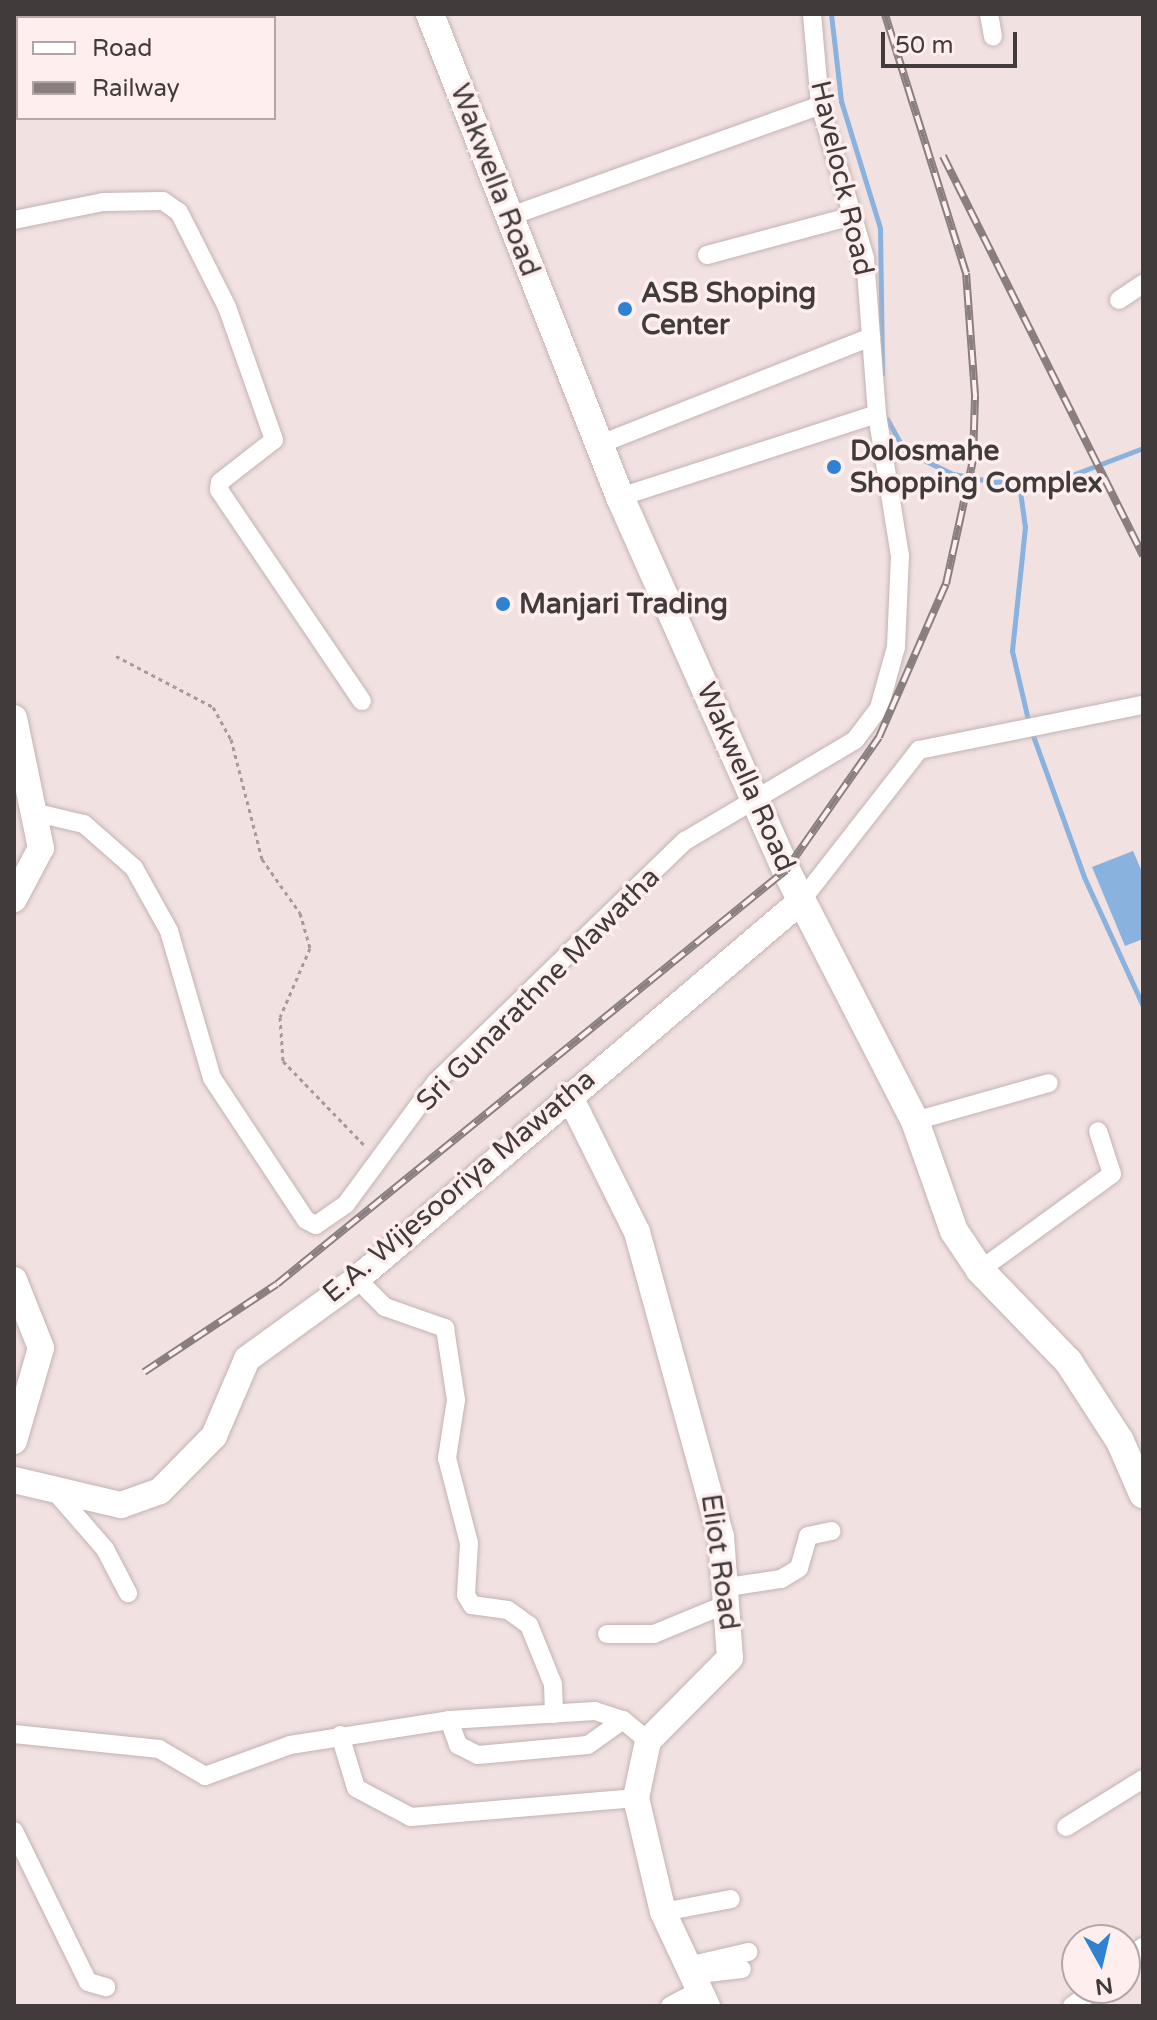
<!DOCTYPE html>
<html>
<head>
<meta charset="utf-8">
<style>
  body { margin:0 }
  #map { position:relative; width:1157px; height:2020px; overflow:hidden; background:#f1e1e0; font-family:"Varela Round",sans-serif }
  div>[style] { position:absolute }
  .water>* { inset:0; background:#89b2de }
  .stream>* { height:5px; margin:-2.5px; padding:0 2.5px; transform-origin:2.5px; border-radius:2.5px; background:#89b2de }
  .path>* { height:3px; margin-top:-1.5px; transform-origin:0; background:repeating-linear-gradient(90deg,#a69a99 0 4px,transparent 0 8px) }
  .roads { filter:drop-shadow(0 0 2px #c2b3b2) drop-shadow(0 0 2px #c2b3b2) }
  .street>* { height:18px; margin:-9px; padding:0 9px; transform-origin:9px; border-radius:9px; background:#fff }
  .secondary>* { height:26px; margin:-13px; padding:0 13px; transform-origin:13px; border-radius:13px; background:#fff }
  .primary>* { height:28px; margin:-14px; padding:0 14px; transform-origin:14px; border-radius:14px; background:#fff }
  .rail>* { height:8px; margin-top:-4px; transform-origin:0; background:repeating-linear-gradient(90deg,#feeeee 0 15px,#8a7f7f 0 30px); box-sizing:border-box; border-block:2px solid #8a7f7f }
  .dots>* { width:22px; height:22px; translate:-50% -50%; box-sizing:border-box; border:4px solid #feeeee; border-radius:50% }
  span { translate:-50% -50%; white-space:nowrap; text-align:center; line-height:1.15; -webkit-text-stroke:7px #feeeee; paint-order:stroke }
  .street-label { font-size:28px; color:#413b3b }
  .poi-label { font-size:28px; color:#413b3b; font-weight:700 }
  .left { translate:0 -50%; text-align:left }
  .frame { position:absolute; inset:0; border:16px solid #413b3b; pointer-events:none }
  .legend { position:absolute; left:16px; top:16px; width:260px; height:104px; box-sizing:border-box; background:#feeeee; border:2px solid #b2a6a6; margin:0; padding:10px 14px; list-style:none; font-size:24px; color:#413b3b }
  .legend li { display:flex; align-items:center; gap:16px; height:40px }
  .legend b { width:40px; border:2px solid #b2a6a6 }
  .north { position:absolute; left:1061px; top:1924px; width:80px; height:80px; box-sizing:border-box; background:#feeeee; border:2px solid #b2a6a6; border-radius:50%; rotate:172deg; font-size:22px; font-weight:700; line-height:32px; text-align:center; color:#413b3b }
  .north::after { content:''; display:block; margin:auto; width:28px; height:36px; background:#2f82d1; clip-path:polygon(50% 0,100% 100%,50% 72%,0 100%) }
  .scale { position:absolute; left:881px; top:32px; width:136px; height:36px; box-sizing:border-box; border:4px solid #413b3b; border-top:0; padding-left:10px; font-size:24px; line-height:28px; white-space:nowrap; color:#413b3b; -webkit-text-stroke:6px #feeeee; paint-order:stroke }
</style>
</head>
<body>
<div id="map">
  <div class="water">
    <i style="clip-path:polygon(1133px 851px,1143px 874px,1143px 939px,1125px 946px,1092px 867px)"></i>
  </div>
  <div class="stream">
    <i style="left:831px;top:14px;width:88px;rotate:83.4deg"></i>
    <i style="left:841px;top:101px;width:133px;rotate:72.9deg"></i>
    <i style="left:880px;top:228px;width:146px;rotate:89.2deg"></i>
    <i style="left:887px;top:419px;width:37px;rotate:61deg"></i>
    <i style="left:905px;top:451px;width:53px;rotate:25.6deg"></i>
    <i style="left:953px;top:474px;width:42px;rotate:11deg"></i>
    <i style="left:994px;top:482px;width:78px;rotate:-5.1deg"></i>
    <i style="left:1072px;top:475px;width:76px;rotate:-20.8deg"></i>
    <i style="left:1019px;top:484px;width:43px;rotate:82.1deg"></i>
    <i style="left:1025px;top:527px;width:125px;rotate:96deg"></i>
    <i style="left:1012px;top:651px;width:75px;rotate:76.9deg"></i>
    <i style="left:1032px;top:733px;width:153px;rotate:70.1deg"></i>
    <i style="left:1084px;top:877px;width:142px;rotate:65.4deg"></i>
  </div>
  <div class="path">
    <i style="left:116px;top:656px;width:110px;rotate:27.7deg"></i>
    <i style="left:213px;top:707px;width:37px;rotate:61deg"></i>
    <i style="left:231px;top:739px;width:124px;rotate:75.5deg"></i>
    <i style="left:262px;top:859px;width:66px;rotate:54.9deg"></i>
    <i style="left:300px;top:913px;width:36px;rotate:74deg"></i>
    <i style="left:310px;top:948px;width:75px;rotate:113.5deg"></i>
    <i style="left:280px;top:1017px;width:44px;rotate:86.1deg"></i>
    <i style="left:283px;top:1061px;width:120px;rotate:46deg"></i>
  </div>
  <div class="roads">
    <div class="street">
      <i style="left:989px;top:14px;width:23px;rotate:80deg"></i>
      <i style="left:14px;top:25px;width:4px"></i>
      <i style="left:508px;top:217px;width:331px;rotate:-19.7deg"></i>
      <i style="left:14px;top:220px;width:91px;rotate:-11.4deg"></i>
      <i style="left:103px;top:202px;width:60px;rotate:-1deg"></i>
      <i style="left:163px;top:201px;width:19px;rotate:35deg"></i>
      <i style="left:179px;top:212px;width:106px;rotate:63.2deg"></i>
      <i style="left:227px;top:307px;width:141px;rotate:70.5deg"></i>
      <i style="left:274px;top:440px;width:68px;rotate:142.1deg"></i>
      <i style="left:220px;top:482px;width:8px;rotate:97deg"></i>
      <i style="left:219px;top:490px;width:255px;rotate:55.9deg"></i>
      <i style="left:707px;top:255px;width:151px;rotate:-15deg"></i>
      <i style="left:1119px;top:300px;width:29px;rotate:-34deg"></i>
      <i style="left:598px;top:445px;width:294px;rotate:-21.6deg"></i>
      <i style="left:620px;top:497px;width:270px;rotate:-17.9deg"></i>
      <i style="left:37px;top:813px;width:48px;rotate:13.2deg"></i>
      <i style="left:84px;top:824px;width:67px;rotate:41.3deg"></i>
      <i style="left:134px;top:868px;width:72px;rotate:60.9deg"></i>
      <i style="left:169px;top:931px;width:153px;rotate:73.7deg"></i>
      <i style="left:212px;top:1078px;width:170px;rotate:56.5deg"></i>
      <i style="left:306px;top:1220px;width:11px;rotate:27deg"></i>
      <i style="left:316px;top:1225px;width:37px;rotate:-35deg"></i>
      <i style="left:346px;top:1204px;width:152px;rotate:-53.6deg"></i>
      <i style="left:436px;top:1082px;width:347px;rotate:-44.1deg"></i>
      <i style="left:685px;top:841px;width:198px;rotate:-30.7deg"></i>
      <i style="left:855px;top:740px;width:40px;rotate:-53deg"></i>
      <i style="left:879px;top:708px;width:63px;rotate:-74.4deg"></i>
      <i style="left:896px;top:647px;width:91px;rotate:-87.5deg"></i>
      <i style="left:900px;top:556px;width:144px;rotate:-99.2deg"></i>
      <i style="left:877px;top:414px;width:156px;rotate:-94.4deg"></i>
      <i style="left:865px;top:258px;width:159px;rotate:-106.4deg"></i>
      <i style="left:820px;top:105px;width:91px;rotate:-95deg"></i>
      <i style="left:801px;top:901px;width:192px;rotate:-52deg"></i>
      <i style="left:919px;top:750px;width:228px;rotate:-11.4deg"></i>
      <i style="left:915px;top:1121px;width:139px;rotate:-15.8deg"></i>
      <i style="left:980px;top:1270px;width:163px;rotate:-36deg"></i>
      <i style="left:1112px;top:1174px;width:45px;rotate:-108deg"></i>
      <i style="left:357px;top:1279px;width:40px;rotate:45deg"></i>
      <i style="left:385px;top:1307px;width:64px;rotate:19.3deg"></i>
      <i style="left:445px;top:1328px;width:73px;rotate:81.3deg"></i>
      <i style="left:456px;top:1400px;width:59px;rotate:98.8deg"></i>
      <i style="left:447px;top:1458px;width:88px;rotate:75.5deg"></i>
      <i style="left:469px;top:1543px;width:52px;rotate:93.3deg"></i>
      <i style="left:466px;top:1595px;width:12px;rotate:59deg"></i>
      <i style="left:472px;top:1605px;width:36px;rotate:8deg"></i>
      <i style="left:508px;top:1610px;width:26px;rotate:36deg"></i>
      <i style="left:529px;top:1625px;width:64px;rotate:67.9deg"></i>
      <i style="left:553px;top:1684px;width:30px;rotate:88deg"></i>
      <i style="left:59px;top:1496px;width:70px;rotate:49deg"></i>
      <i style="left:105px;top:1549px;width:50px;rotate:62.4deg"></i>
      <i style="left:728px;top:1587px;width:54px;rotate:-8.6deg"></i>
      <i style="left:781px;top:1579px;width:21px;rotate:-31deg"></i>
      <i style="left:799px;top:1568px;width:33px;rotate:-74deg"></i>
      <i style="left:808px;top:1536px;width:24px;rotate:-12deg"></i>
      <i style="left:607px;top:1634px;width:47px"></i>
      <i style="left:654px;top:1634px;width:81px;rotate:-22.5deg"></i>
      <i style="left:449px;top:1720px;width:27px;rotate:70deg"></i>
      <i style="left:458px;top:1745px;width:22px;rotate:27deg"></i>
      <i style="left:478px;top:1755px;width:110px;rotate:-5.2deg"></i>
      <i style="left:588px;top:1745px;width:43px;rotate:-35.5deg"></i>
      <i style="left:14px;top:1734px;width:146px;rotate:5.9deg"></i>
      <i style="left:159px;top:1749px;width:53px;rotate:30.4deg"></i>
      <i style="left:205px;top:1776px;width:90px;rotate:-20deg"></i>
      <i style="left:290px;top:1745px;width:161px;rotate:-8.9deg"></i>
      <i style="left:449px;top:1720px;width:146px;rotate:-3.5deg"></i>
      <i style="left:595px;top:1711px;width:29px;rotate:18deg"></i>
      <i style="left:623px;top:1720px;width:33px;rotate:40deg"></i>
      <i style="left:340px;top:1735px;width:55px;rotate:73.2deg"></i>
      <i style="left:356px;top:1788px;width:62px;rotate:27.8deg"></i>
      <i style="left:411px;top:1817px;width:226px;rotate:-4.8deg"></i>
      <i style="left:1066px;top:1827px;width:91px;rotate:-31.9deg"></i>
      <i style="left:14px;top:1831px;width:168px;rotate:63.9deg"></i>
      <i style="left:88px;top:1982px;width:19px;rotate:16deg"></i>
      <i style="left:663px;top:1912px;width:69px;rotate:-10.8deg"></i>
      <i style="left:1125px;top:1963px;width:24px;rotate:-42deg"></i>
      <i style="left:688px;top:1966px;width:62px;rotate:-13.1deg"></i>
      <i style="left:699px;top:1974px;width:43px;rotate:-6.6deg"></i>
      <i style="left:670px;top:2006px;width:34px;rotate:-28deg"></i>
      <i style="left:1072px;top:2006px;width:31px;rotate:-36deg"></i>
    </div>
    <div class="secondary">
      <i style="left:14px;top:718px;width:133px;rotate:78.3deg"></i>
      <i style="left:41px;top:848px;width:58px;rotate:117.9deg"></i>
      <i style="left:569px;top:1095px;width:153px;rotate:63.6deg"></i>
      <i style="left:637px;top:1232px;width:315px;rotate:74.6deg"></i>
      <i style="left:721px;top:1536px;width:122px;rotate:85.8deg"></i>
      <i style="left:730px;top:1658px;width:117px;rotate:134.7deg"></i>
      <i style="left:648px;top:1741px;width:58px;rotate:101.9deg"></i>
      <i style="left:636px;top:1798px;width:117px;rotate:76.7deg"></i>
      <i style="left:663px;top:1912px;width:104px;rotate:64.9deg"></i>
      <i style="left:14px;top:1280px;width:73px;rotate:68.3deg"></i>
      <i style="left:41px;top:1348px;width:97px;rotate:106.2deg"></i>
      <i style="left:14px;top:1480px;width:110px;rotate:13.2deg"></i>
      <i style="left:121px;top:1505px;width:41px;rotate:-19.7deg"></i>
      <i style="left:160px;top:1491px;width:77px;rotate:-45.5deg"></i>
      <i style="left:214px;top:1436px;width:84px;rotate:-66.8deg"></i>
      <i style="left:247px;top:1359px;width:136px;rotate:-36deg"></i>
      <i style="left:357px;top:1279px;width:583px;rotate:-40.41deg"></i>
    </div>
    <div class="primary">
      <i style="left:430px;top:14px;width:519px;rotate:68.53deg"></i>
      <i style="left:620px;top:497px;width:408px;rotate:66deg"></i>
      <i style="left:786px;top:870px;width:282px;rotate:62.8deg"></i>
      <i style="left:915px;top:1121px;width:117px;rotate:70.5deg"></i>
      <i style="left:954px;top:1231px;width:47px;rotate:56.3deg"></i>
      <i style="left:980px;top:1270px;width:127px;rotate:46deg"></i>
      <i style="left:1068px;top:1361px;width:95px;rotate:57deg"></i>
      <i style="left:1120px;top:1441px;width:58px;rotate:66.5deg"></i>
    </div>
  </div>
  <div class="rail">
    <i style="left:943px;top:156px;width:447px;rotate:63.4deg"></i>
    <i style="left:144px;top:1372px;width:159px;rotate:-33.5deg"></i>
    <i style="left:277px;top:1284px;width:656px;rotate:-39.12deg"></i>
    <i style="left:786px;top:870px;width:162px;rotate:-55deg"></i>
    <i style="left:879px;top:737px;width:167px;rotate:-66.4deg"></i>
    <i style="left:946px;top:584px;width:127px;rotate:-77.7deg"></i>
    <i style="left:973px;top:460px;width:65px;rotate:-88.2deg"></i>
    <i style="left:975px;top:395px;width:122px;rotate:-94.2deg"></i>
    <i style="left:966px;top:273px;width:271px;rotate:-107.4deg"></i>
  </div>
  <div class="dots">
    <i style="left:625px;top:309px;background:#2f82d1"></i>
    <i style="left:834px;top:467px;background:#2f82d1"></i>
    <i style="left:503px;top:604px;background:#2f82d1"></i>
  </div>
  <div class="street-label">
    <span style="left:842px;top:178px;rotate:77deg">Havelock Road</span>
    <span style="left:495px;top:180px;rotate:69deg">Wakwella Road</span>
    <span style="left:746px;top:777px;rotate:66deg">Wakwella Road</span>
    <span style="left:538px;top:989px;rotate:-45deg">Sri Gunarathne Mawatha</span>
    <span style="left:459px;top:1186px;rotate:-40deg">E.A. Wijesooriya Mawatha</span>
    <span style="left:720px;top:1562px;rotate:82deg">Eliot Road</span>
  </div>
  <div class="poi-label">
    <span class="left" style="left:641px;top:309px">ASB Shoping<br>Center</span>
    <span class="left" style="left:850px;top:467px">Dolosmahe<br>Shopping Complex</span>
    <span class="left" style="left:519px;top:604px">Manjari Trading</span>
  </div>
  <div class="frame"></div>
  <ul class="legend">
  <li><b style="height:10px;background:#fff"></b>Road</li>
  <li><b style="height:10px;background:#8a7f7f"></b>Railway</li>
  </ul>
  <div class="north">N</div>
  <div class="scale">50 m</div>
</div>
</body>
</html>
